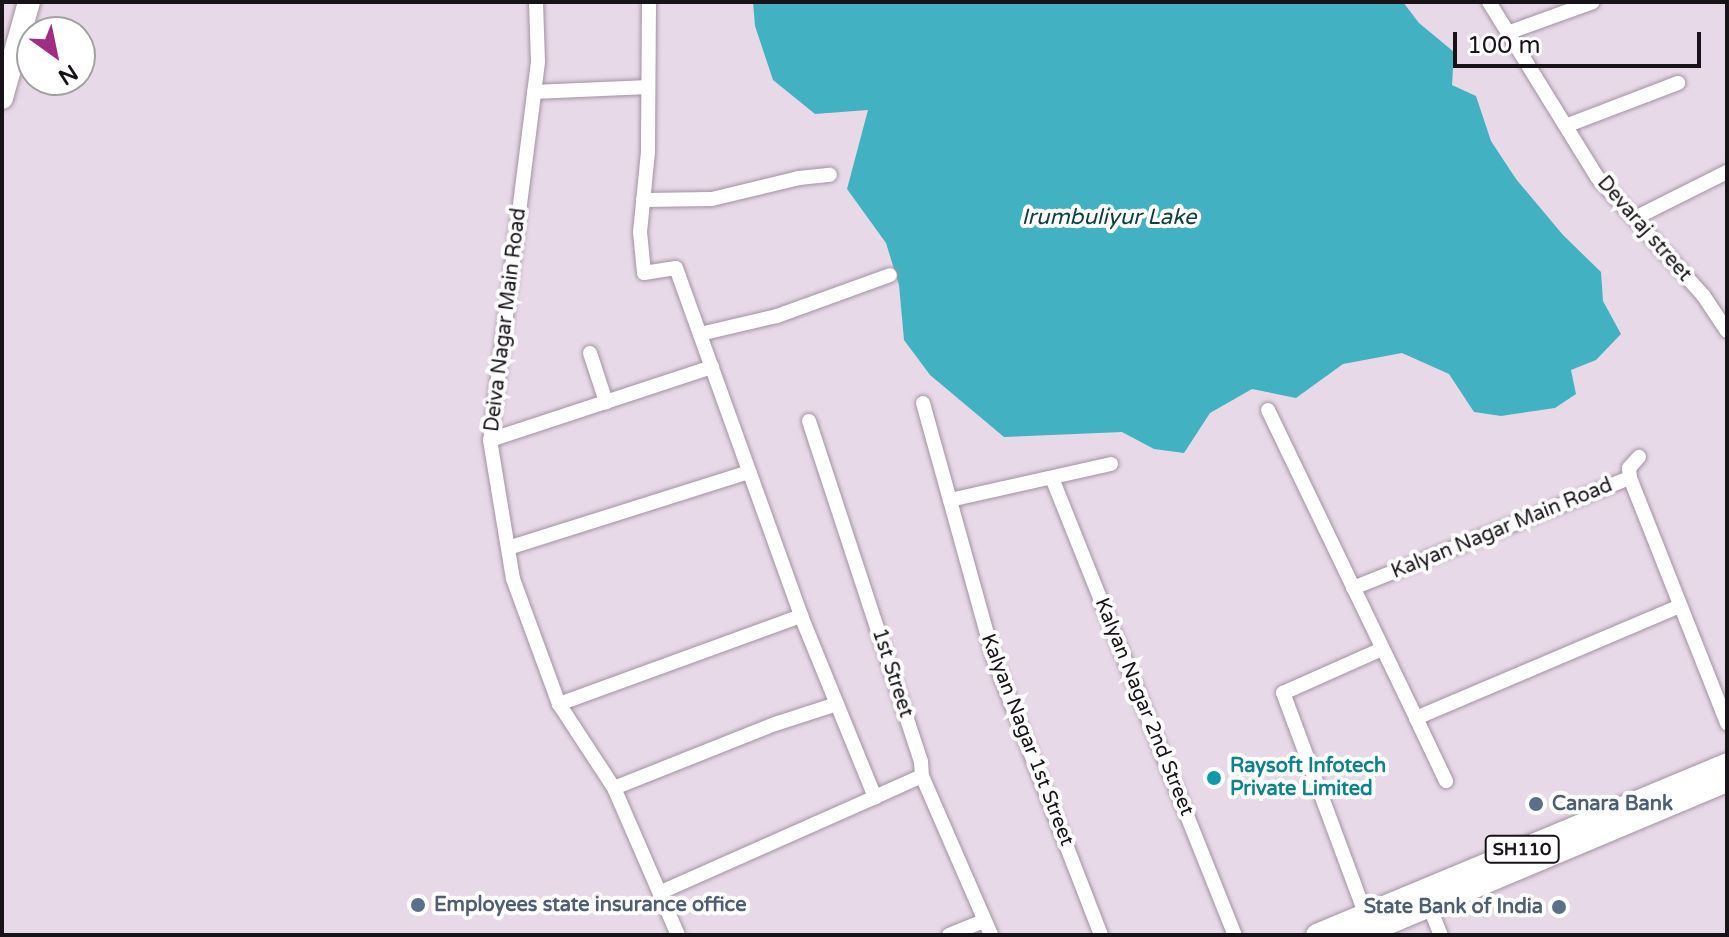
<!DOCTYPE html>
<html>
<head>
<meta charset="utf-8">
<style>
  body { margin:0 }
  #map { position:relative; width:1729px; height:937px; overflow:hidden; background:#e8d9e8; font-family:"Varela Round",sans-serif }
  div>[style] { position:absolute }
  .water>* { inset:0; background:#42b2c3 }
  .roads { filter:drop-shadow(0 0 2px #a293a1) drop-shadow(0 0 2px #a293a1) }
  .street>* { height:14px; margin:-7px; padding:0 7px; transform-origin:7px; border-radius:7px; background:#fff }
  .primary>* { height:22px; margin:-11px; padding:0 11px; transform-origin:11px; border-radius:11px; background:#fff }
  .dots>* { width:22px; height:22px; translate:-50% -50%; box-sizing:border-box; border:4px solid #fff; border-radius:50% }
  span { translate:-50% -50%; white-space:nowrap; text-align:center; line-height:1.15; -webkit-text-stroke:8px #fff; paint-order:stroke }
  .shield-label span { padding:2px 6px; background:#fff; border:2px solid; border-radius:6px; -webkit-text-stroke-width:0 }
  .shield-label { font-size:18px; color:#181318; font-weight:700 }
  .street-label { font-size:20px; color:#181318 }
  .culture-label { font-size:20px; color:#0d838f; font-weight:700 }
  .left { translate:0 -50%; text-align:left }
  .service-label { font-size:20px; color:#4e5e75; font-weight:700 }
  .right { translate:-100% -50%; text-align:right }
  .water-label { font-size:22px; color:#0c4047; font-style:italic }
  .frame { position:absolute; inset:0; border:4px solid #181318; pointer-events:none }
  .north { position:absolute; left:16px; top:16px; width:80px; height:80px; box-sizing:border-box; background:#fff; border:2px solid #a3a1a3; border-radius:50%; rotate:147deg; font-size:22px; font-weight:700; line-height:32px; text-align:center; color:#181318 }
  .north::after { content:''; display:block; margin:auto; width:28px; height:36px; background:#a12c86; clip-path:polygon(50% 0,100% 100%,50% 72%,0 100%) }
  .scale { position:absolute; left:1453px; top:32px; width:248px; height:36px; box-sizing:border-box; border:4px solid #181318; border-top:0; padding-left:10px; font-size:24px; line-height:28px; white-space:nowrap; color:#181318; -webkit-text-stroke:6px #fff; paint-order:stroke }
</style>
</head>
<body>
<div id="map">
  <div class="water">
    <i style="clip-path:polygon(753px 2px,1403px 2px,1419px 23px,1454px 52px,1452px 85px,1476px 96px,1491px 141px,1516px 179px,1563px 235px,1601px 272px,1603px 301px,1621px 334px,1596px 360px,1571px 370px,1576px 394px,1555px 408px,1501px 416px,1474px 412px,1449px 374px,1402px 353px,1343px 364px,1296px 398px,1252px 389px,1210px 413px,1184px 453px,1154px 449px,1122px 432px,1004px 437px,930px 375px,904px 340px,899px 285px,886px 243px,847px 189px,868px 110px,815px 114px,773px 80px,755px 26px)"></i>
  </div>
  <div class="roads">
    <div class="street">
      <i style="left:536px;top:2px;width:60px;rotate:88.1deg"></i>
      <i style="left:538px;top:62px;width:381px;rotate:97.2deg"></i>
      <i style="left:490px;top:440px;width:141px;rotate:80.6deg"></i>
      <i style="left:513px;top:579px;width:133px;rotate:69.8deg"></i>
      <i style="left:559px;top:704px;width:100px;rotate:56.8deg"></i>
      <i style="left:614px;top:788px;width:160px;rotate:66.5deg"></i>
      <i style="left:649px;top:2px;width:150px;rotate:90.4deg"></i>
      <i style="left:648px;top:152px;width:80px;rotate:95.7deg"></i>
      <i style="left:640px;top:232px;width:41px;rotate:84.4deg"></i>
      <i style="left:644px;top:273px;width:32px;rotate:-9deg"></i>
      <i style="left:676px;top:268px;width:370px;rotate:70.2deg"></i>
      <i style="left:801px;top:616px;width:196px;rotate:67.8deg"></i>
      <i style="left:875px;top:797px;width:51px;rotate:-24.1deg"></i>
      <i style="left:1489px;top:2px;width:206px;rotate:58.3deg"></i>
      <i style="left:1597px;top:177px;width:159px;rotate:48.1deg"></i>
      <i style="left:1703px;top:295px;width:43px;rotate:56.3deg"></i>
      <i style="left:1510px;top:32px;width:88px;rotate:-19.9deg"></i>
      <i style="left:534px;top:92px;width:114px;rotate:-2.5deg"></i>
      <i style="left:1568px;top:125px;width:118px;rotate:-20.9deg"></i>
      <i style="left:643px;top:200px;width:69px;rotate:-0.8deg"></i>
      <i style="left:712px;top:199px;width:89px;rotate:-13.6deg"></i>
      <i style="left:799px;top:178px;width:31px;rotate:-6deg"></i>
      <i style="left:1635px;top:218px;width:103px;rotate:-26.6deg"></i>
      <i style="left:700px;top:334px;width:79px;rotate:-13.2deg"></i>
      <i style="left:777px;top:316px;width:120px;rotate:-19.9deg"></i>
      <i style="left:590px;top:353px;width:52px;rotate:71.9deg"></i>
      <i style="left:923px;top:403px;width:266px;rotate:74.5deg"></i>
      <i style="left:994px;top:659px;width:296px;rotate:68.8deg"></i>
      <i style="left:1268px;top:410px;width:342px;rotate:64.3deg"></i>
      <i style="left:1416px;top:718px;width:285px;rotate:-23deg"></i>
      <i style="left:809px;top:421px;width:359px;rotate:71.8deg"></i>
      <i style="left:921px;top:762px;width:14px;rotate:86deg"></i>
      <i style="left:922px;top:776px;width:173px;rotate:66.5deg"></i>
      <i style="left:490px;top:440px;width:234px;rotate:-18.2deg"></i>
      <i style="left:1052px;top:478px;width:492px;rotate:68.2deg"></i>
      <i style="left:1630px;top:478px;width:10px;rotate:-96deg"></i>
      <i style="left:1629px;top:468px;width:15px;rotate:-48deg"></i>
      <i style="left:950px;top:500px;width:165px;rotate:-12.6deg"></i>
      <i style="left:508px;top:548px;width:253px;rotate:-17.5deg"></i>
      <i style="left:1353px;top:588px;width:298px;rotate:-21.7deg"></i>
      <i style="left:1630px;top:478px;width:264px;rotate:68.4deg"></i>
      <i style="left:559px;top:704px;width:258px;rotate:-20deg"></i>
      <i style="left:1416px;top:718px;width:70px;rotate:64.5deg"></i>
      <i style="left:614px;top:788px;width:173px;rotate:-21.7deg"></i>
      <i style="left:775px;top:724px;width:65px;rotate:-17.9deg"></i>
      <i style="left:661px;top:892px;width:234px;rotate:-23.9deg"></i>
      <i style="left:1429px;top:906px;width:31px;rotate:68deg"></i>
      <i style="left:1365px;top:913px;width:235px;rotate:-110.4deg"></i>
      <i style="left:1283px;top:693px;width:108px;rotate:-24deg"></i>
      <i style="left:949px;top:935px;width:38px;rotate:-22deg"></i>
    </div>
    <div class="primary">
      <i style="left:2px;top:98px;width:100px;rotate:-74.3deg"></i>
      <i style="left:1317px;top:935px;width:444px;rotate:-22.6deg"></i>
      <i style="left:1360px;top:935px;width:398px;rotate:-22.8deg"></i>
    </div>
  </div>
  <div class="dots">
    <i style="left:1214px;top:778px;background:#0f9aa8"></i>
    <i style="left:1536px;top:804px;background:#5c6f8a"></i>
    <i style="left:418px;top:905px;background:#5c6f8a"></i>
    <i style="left:1559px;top:907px;background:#5c6f8a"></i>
  </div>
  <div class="shield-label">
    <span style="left:1522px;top:849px">SH110</span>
  </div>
  <div class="street-label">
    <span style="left:1644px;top:229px;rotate:49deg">Devaraj street</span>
    <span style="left:506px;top:320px;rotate:-83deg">Deiva Nagar Main Road</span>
    <span style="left:1502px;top:529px;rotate:-22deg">Kalyan Nagar Main Road</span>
    <span style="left:892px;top:673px;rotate:72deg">1st Street</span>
    <span style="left:1144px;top:707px;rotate:68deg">Kalyan Nagar 2nd Street</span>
    <span style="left:1027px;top:740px;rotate:69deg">Kalyan Nagar 1st Street</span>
  </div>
  <div class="culture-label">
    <span class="left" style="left:1230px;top:778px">Raysoft Infotech<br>Private Limited</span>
  </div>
  <div class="service-label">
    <span class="left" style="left:1552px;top:804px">Canara Bank</span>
    <span class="left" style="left:434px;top:905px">Employees state insurance office</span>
    <span class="right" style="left:1543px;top:907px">State Bank of India</span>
  </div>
  <div class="water-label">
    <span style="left:1109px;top:218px">Irumbuliyur Lake</span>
  </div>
  <div class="frame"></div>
  <div class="north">N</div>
  <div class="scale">100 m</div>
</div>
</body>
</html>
